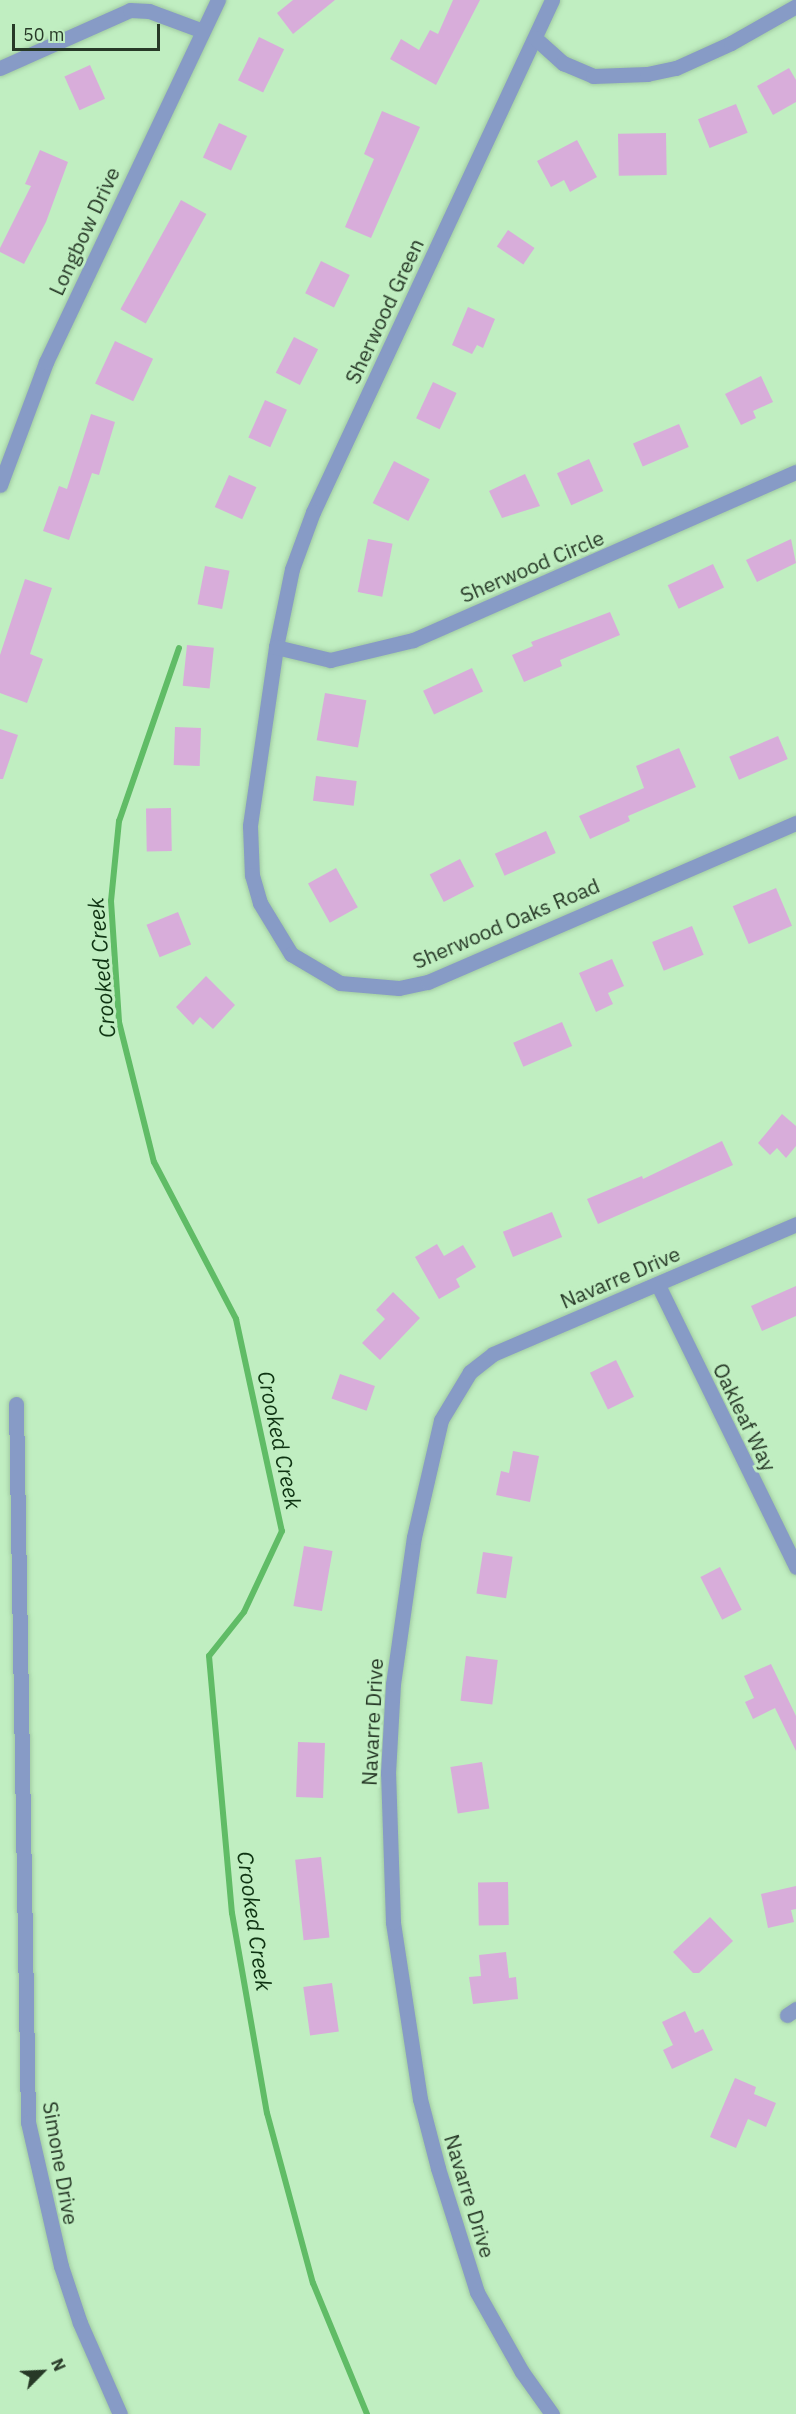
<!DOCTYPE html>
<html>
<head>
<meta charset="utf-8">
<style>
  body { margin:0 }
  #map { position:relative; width:796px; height:2414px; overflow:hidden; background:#c0eec1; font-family:"IBM Plex Sans",sans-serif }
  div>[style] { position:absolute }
  .stream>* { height:6px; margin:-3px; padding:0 3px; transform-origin:3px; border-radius:3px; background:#60bc66 }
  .building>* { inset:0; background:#d8adda; transform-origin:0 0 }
  .roads { filter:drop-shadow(0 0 2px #a1caa2) drop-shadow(0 0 2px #a1caa2) }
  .minor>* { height:15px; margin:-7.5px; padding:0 7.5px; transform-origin:7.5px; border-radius:7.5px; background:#879bc6 }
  span { translate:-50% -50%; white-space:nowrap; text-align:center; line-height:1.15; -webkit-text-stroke:6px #c0eec1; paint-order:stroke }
  .street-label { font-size:21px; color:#273927 }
  .water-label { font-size:22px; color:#0e3312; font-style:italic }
  .north { position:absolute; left:12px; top:2342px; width:60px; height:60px; -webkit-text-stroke:4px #c0eec1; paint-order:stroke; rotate:66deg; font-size:16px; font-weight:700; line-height:24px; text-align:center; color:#273927 }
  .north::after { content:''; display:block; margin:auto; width:21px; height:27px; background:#273927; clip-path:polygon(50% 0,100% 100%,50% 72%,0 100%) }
  .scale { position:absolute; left:12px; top:24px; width:148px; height:27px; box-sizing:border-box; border:3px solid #273927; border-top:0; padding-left:8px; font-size:18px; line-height:21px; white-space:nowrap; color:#273927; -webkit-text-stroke:4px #c0eec1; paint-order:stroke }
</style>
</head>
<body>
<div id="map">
  <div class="stream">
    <i style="left:179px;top:648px;width:183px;rotate:109.1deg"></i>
    <i style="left:119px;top:821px;width:80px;rotate:95.7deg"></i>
    <i style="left:111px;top:901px;width:121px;rotate:86.2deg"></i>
    <i style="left:119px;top:1022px;width:144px;rotate:76deg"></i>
    <i style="left:154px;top:1162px;width:177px;rotate:62.4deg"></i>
    <i style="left:236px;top:1319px;width:217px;rotate:77.8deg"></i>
    <i style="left:282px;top:1531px;width:89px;rotate:115.1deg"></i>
    <i style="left:244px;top:1612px;width:56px;rotate:128.5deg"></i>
    <i style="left:209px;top:1656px;width:258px;rotate:84.9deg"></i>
    <i style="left:232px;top:1913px;width:203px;rotate:80.1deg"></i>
    <i style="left:267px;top:2113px;width:176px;rotate:74.9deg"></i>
    <i style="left:313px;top:2283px;width:142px;rotate:67.6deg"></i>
  </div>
  <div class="building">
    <i style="clip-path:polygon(293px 0,335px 0,293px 34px,277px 13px)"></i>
    <i style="clip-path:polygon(453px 0,480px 0,436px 85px,390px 59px,401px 39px,419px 50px,430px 30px,438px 34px)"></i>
    <i style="left:259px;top:37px;width:28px;height:48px;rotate:26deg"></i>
    <i style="left:90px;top:65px;width:37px;height:28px;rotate:66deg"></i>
    <i style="clip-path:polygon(789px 68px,796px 80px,796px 102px,773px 115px,757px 86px)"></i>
    <i style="left:736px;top:104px;width:31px;height:41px;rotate:68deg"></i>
    <i style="clip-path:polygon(382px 111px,420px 127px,371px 238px,345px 227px,374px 159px,364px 154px)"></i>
    <i style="left:219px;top:123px;width:31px;height:38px;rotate:25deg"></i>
    <i style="left:666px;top:133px;width:42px;height:48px;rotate:89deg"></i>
    <i style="clip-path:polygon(577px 140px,597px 177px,570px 192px,564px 180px,551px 187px,537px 161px)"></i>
    <i style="clip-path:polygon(40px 150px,68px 162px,46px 222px,24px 264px,0 252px,0 248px,31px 186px,25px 184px)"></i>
    <i style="left:181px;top:200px;width:29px;height:125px;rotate:29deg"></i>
    <i style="left:508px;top:230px;width:32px;height:20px;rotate:34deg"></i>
    <i style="left:321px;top:261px;width:32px;height:36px;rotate:26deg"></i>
    <i style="clip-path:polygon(468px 307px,495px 319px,483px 348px,477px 345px,472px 354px,452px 345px)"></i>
    <i style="left:294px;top:337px;width:27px;height:40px;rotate:27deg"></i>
    <i style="left:115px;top:341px;width:42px;height:47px;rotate:25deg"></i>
    <i style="clip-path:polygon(761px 376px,773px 402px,753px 411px,756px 418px,741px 425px,725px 394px)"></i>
    <i style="left:433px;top:382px;width:26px;height:40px;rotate:25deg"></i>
    <i style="left:265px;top:400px;width:24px;height:41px;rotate:24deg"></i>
    <i style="clip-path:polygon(91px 414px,115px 422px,99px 475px,92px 473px,69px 540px,43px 531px,59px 486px,67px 489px)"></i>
    <i style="left:679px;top:424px;width:25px;height:50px;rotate:67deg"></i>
    <i style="left:589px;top:459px;width:35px;height:35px;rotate:66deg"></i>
    <i style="left:394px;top:461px;width:40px;height:47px;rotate:27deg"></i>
    <i style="clip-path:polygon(525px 474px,540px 506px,502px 518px,489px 491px)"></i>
    <i style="left:229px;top:475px;width:30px;height:35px;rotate:24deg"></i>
    <i style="left:368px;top:539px;width:25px;height:54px;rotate:11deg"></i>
    <i style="clip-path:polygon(791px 539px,796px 563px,757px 582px,746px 560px)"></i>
    <i style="left:713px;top:564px;width:26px;height:50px;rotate:65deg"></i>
    <i style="left:205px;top:566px;width:25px;height:39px;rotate:11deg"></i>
    <i style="clip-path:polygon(25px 579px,52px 588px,30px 654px,43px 659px,27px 703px,0 693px,0 655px)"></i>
    <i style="clip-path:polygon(610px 612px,620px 635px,560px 660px,562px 666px,524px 682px,512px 655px,533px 646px,531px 642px)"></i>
    <i style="left:187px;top:645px;width:27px;height:41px;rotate:6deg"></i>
    <i style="left:472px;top:668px;width:26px;height:54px;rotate:65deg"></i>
    <i style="left:325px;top:693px;width:42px;height:48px;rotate:10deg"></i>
    <i style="left:175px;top:727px;width:26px;height:38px;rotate:2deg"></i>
    <i style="clip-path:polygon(0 729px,18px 735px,3px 779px,0 779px)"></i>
    <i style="left:778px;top:736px;width:25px;height:53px;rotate:67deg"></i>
    <i style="clip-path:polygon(679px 748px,696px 787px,628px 816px,630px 821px,590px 839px,579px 816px,644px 788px,636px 766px)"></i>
    <i style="left:316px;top:776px;width:41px;height:25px;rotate:7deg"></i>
    <i style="left:171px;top:808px;width:43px;height:25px;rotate:89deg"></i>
    <i style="left:546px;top:831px;width:24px;height:56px;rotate:66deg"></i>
    <i style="left:460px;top:859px;width:31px;height:34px;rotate:63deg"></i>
    <i style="left:336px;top:868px;width:45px;height:32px;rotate:61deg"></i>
    <i style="left:776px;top:888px;width:41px;height:47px;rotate:67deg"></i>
    <i style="left:178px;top:912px;width:35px;height:34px;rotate:68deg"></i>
    <i style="left:692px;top:926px;width:31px;height:43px;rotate:68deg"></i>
    <i style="clip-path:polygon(612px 959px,624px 986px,608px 993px,613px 1004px,596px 1012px,579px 973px)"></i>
    <i style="clip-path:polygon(206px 976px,235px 1005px,213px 1029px,200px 1017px,193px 1025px,176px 1007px)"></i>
    <i style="left:562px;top:1022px;width:26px;height:53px;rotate:67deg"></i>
    <i style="clip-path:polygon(782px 1114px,796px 1126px,796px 1146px,786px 1158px,777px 1148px,770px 1155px,758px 1143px)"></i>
    <i style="clip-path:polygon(722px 1141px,733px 1165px,598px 1224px,587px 1199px,642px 1176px,643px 1179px)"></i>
    <i style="left:552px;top:1212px;width:27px;height:53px;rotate:68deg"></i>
    <i style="clip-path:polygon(437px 1244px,444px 1256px,463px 1245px,476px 1267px,456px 1279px,460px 1287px,439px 1299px,415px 1257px)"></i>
    <i style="clip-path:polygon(796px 1286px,796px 1316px,762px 1331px,751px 1306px)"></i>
    <i style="clip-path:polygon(393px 1292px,420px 1318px,380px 1360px,362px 1343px,385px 1319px,376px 1310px)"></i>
    <i style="left:616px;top:1360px;width:41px;height:29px;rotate:64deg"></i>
    <i style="left:340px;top:1374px;width:37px;height:26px;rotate:19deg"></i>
    <i style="clip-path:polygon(513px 1451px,539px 1456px,530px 1502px,496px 1495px,501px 1471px,509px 1473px)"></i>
    <i style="left:304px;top:1546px;width:29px;height:61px;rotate:10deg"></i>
    <i style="left:483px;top:1552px;width:30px;height:42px;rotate:9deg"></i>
    <i style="left:720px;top:1567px;width:48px;height:22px;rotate:63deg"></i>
    <i style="left:466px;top:1656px;width:32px;height:45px;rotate:7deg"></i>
    <i style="clip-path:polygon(771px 1664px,796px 1716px,796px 1751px,775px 1708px,753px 1719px,745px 1702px,754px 1698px,744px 1676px)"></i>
    <i style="left:298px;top:1742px;width:27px;height:55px;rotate:2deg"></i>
    <i style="left:482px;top:1762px;width:47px;height:32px;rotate:81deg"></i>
    <i style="left:321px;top:1857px;width:81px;height:26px;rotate:84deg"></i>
    <i style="left:508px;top:1882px;width:43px;height:30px;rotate:89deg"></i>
    <i style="clip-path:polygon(796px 1886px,796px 1909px,791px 1910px,794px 1922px,768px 1928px,761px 1894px)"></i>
    <i style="clip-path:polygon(710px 1917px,733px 1941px,699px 1973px,693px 1973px,673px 1952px)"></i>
    <i style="clip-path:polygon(506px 1952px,509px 1978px,516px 1977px,518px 1999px,473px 2004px,469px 1977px,481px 1976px,479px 1955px)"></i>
    <i style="left:332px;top:1983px;width:49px;height:29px;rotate:82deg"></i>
    <i style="clip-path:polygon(685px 2011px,695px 2033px,703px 2029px,713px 2050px,672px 2069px,663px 2050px,673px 2045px,662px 2022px)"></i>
    <i style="clip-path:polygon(735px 2078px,756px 2087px,754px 2094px,776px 2103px,766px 2127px,748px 2119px,736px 2148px,710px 2137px)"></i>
  </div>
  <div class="roads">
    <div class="minor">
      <i style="left:552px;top:0;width:565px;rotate:115.02deg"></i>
      <i style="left:313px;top:512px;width:61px;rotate:110.2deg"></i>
      <i style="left:292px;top:569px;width:80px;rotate:101.6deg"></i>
      <i style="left:276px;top:647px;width:181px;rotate:98.3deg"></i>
      <i style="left:250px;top:826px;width:49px;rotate:87.7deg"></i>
      <i style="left:252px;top:875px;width:29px;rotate:74deg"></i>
      <i style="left:260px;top:903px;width:60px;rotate:58.7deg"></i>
      <i style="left:291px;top:954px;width:57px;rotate:30.6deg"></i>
      <i style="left:340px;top:983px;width:59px;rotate:4.8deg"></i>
      <i style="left:399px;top:988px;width:30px;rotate:-12deg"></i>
      <i style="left:428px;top:982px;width:401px;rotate:-23.4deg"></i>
      <i style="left:535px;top:38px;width:38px;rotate:42deg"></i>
      <i style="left:563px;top:63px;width:33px;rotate:23deg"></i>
      <i style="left:593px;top:76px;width:54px;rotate:-2.1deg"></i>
      <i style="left:647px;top:74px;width:30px;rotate:-12deg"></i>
      <i style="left:676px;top:68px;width:60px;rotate:-24.4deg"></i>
      <i style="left:731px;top:43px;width:75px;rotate:-29.6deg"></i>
      <i style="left:0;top:68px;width:142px;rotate:-24deg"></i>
      <i style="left:130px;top:10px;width:19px;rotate:3deg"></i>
      <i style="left:149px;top:11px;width:54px;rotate:20.4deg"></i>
      <i style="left:0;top:485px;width:131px;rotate:-69.5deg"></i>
      <i style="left:46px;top:362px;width:401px;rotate:-64.6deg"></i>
      <i style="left:276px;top:647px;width:56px;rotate:13.5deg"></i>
      <i style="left:330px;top:660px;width:85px;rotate:-13.5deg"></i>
      <i style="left:413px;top:640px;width:418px;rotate:-23.7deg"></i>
      <i style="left:658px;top:1285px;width:314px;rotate:63.9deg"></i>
      <i style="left:16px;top:1404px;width:718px;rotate:89.04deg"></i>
      <i style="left:28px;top:2122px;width:148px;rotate:77.1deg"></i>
      <i style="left:61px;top:2266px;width:60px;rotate:71.6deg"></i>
      <i style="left:80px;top:2323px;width:99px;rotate:66.3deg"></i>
      <i style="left:787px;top:2015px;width:11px;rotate:-34deg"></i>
      <i style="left:552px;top:2414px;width:52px;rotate:-125.5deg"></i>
      <i style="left:522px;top:2372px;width:92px;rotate:-119.4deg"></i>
      <i style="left:477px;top:2292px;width:130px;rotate:-107.5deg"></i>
      <i style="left:438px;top:2168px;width:71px;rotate:-104.6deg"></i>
      <i style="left:420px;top:2099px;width:179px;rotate:-98.7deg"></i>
      <i style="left:393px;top:1922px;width:149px;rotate:-91.9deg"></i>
      <i style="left:388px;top:1773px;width:89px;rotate:-86.8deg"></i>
      <i style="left:393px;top:1684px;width:148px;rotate:-81.9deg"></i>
      <i style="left:414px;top:1537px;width:120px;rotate:-77deg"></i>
      <i style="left:441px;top:1420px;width:56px;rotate:-58.9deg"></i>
      <i style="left:470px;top:1372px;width:29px;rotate:-38deg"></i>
      <i style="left:493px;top:1354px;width:330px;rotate:-23.2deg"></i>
    </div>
  </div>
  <div class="street-label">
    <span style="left:84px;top:231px;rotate:-65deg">Longbow Drive</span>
    <span style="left:384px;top:311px;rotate:-65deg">Sherwood Green</span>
    <span style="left:532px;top:566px;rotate:-23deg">Sherwood Circle</span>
    <span style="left:506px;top:923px;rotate:-23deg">Sherwood Oaks Road</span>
    <span style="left:620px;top:1277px;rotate:-23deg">Navarre Drive</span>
    <span style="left:745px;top:1417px;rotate:64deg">Oakleaf Way</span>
    <span style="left:372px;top:1722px;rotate:-87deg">Navarre Drive</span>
    <span style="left:61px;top:2163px;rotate:80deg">Simone Drive</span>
    <span style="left:470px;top:2196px;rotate:73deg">Navarre Drive</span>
  </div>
  <div class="water-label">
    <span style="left:101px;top:968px;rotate:-95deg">Crooked Creek</span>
    <span style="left:280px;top:1440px;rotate:78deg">Crooked Creek</span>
    <span style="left:255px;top:1921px;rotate:82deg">Crooked Creek</span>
  </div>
  <div class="north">N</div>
  <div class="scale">50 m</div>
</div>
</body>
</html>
